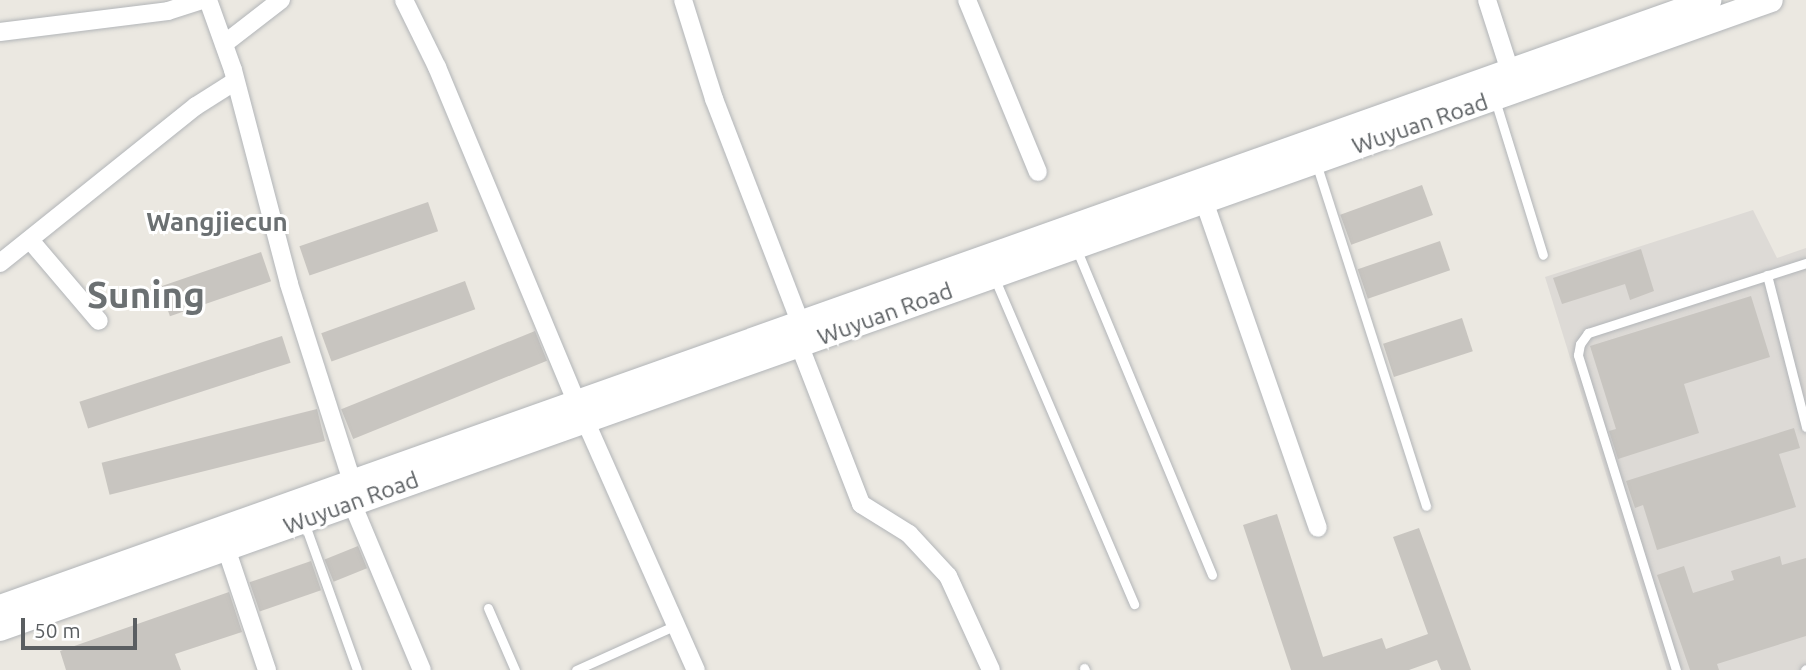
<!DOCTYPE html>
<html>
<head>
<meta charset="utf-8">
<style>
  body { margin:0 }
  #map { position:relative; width:1806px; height:670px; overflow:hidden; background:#ebe8e1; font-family:Ubuntu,sans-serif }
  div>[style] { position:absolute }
  .industrial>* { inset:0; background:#dddad6 }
  .building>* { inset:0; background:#c8c5c0; transform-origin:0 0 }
  .roads { filter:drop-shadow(0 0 2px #b2b5b8) drop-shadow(0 0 2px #b2b5b8) }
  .lane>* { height:9px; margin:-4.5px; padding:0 4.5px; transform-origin:4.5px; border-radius:4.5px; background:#fff }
  .street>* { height:18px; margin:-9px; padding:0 9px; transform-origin:9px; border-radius:9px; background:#fff }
  .secondary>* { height:24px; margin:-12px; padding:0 12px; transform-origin:12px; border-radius:12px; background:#fff }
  span { translate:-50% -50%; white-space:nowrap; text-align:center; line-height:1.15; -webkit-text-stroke:6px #fff; paint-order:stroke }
  .street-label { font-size:23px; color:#5a5e61 }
  .quarter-label { font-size:26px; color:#6b7072; font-weight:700 }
  .town-label { font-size:37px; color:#6b7072; font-weight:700 }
  .scale { position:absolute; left:21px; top:618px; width:116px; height:32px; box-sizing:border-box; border:4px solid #5a5e61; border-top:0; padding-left:9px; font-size:21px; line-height:24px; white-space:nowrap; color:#5a5e61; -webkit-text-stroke:5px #fff; paint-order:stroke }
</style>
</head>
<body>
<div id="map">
  <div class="industrial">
    <i style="clip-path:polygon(1753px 210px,1777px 258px,1806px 248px,1806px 670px,1667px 670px,1545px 277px)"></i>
  </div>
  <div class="building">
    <i style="left:1422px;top:185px;width:32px;height:87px;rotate:70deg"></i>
    <i style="left:428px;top:202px;width:31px;height:136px;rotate:71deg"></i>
    <i style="left:1440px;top:241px;width:31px;height:87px;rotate:71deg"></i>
    <i style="clip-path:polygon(1641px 249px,1654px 291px,1630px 300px,1625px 284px,1562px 304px,1553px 278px)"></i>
    <i style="left:261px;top:252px;width:31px;height:107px;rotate:71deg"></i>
    <i style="left:465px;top:281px;width:30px;height:153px;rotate:70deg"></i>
    <i style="clip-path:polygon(1751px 296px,1770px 357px,1684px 384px,1699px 433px,1618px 459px,1609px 431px,1616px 429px,1590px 346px)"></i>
    <i style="left:1462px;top:318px;width:35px;height:83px;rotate:72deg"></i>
    <i style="left:535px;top:331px;width:32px;height:209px;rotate:68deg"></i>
    <i style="left:282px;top:336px;width:28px;height:213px;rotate:72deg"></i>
    <i style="left:317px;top:409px;width:33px;height:222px;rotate:76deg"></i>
    <i style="clip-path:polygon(1794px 428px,1800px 448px,1779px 454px,1796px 507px,1657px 550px,1643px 505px,1635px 508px,1626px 481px)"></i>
    <i style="clip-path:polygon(1277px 514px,1323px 657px,1382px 638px,1386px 649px,1428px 634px,1393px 537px,1419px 528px,1471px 670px,1441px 670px,1437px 660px,1409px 670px,1291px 670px,1243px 525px)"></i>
    <i style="left:358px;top:546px;width:24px;height:36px;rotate:68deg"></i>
    <i style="clip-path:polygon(1780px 556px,1782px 565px,1806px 558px,1806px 636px,1717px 664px,1719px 670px,1690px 670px,1657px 575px,1684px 566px,1693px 593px,1734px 580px,1731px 571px)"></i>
    <i style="left:311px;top:561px;width:31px;height:65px;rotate:71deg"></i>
    <i style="clip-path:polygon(229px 592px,242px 632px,175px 654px,181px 670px,66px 670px,60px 651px)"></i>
  </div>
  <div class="roads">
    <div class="lane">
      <i style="left:1495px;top:100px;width:162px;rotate:72.8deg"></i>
      <i style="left:1316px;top:163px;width:360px;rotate:72.2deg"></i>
      <i style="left:1076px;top:248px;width:354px;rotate:67.4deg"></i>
      <i style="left:1767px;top:275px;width:157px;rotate:75.6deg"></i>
      <i style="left:994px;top:277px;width:356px;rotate:66.8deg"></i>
      <i style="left:304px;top:522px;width:157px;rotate:70.3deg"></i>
      <i style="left:488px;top:608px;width:68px;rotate:66.5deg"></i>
      <i style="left:1084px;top:668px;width:2px;rotate:63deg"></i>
      <i style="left:576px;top:670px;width:110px;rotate:-24.2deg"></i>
      <i style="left:1676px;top:670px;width:330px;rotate:-107.3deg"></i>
      <i style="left:1578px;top:355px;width:11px;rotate:-80deg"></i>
      <i style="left:1580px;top:344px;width:14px;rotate:-54deg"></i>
      <i style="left:1588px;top:333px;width:229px;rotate:-17.8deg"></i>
      <i style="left:1805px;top:670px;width:1px;rotate:-45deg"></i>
    </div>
    <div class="street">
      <i style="left:208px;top:0;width:74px;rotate:70.3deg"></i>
      <i style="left:233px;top:70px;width:221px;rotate:75.3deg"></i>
      <i style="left:289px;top:284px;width:207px;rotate:72.3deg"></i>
      <i style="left:404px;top:0;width:75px;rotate:63.8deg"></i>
      <i style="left:437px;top:67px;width:362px;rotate:67.4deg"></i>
      <i style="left:683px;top:0;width:104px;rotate:72.6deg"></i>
      <i style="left:714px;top:99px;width:239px;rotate:68.9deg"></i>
      <i style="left:967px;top:0;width:186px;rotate:67.6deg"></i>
      <i style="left:1487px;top:0;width:75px;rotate:72.1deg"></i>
      <i style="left:0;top:32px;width:169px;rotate:-7.1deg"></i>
      <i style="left:168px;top:11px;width:36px;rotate:-18deg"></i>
      <i style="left:224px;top:44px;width:72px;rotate:-37.7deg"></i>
      <i style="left:1204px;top:201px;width:346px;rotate:70.8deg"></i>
      <i style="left:30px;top:240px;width:106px;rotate:49.6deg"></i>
      <i style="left:0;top:263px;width:251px;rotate:-38.7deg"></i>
      <i style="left:196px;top:106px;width:45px;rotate:-32.3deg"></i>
      <i style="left:799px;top:344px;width:172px;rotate:68.8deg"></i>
      <i style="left:861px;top:504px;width:57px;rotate:32deg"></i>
      <i style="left:909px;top:534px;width:57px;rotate:47.1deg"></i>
      <i style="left:948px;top:576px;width:103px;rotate:65.4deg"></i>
      <i style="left:585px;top:420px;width:274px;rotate:66.1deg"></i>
      <i style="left:352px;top:503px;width:181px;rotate:67.3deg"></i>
      <i style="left:226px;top:548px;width:129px;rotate:71.4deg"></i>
    </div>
    <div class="secondary">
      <i style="left:0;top:607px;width:1814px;rotate:-19.55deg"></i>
      <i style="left:0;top:629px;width:1879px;rotate:-19.55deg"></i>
    </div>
  </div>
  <div class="street-label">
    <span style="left:1420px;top:124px;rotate:-19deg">Wuyuan Road</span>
    <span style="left:885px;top:314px;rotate:-20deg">Wuyuan Road</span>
    <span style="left:351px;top:503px;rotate:-20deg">Wuyuan Road</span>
  </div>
  <div class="quarter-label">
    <span style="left:217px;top:222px">Wangjiecun</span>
  </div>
  <div class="town-label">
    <span style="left:146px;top:295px">Suning</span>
  </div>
  <div class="scale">50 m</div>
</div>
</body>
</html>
